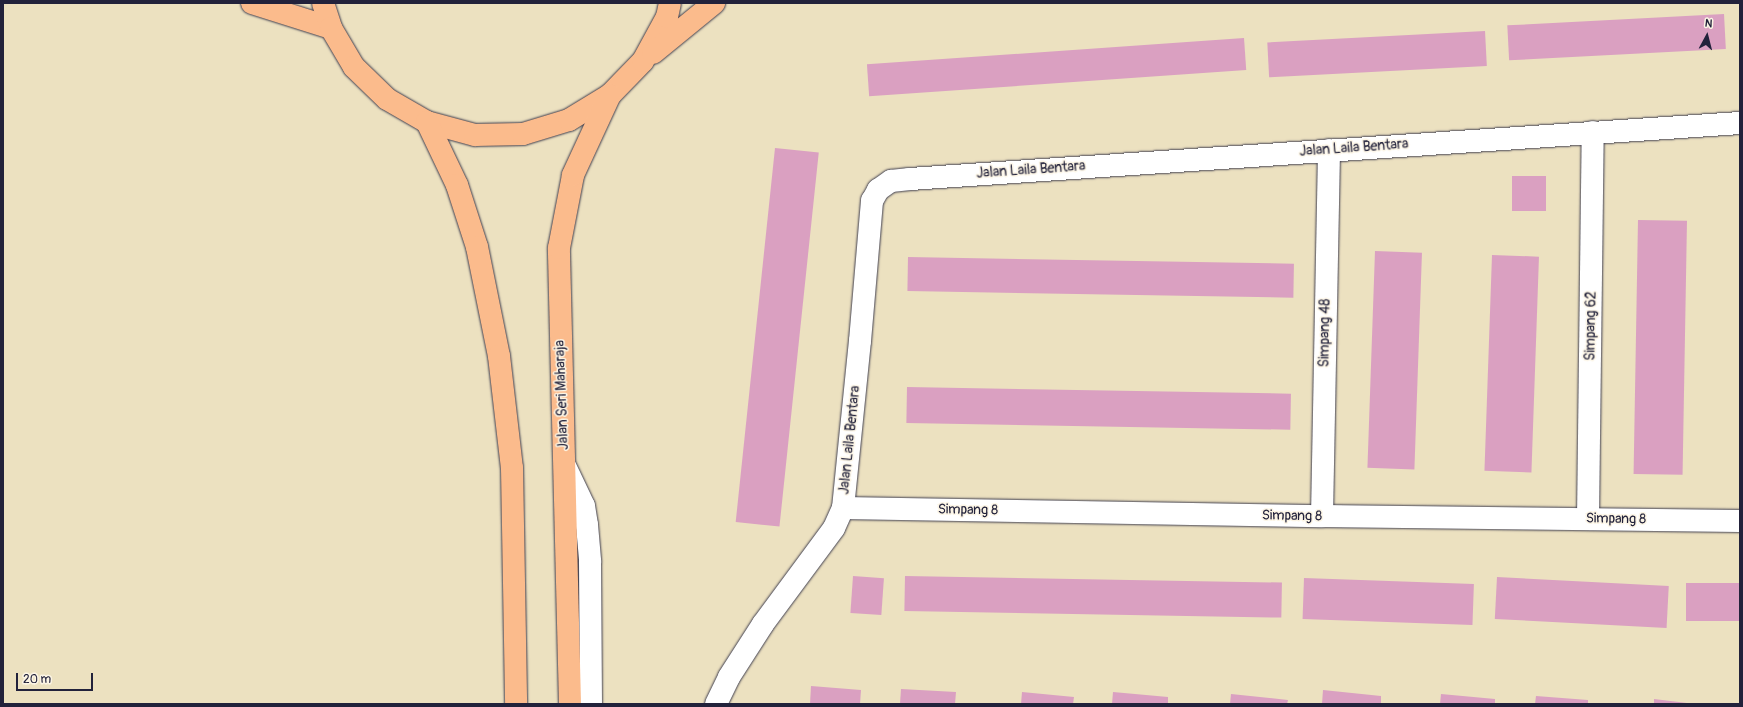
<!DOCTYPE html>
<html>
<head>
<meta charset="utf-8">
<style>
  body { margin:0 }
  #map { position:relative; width:1743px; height:707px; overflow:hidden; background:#ece1c0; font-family:Pangolin,sans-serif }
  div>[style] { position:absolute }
  .building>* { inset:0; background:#daa0c1; transform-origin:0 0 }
  .roads { filter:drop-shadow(0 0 1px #403f4f) drop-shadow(0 0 1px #403f4f) }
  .minor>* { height:22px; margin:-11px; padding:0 11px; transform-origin:11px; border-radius:11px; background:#fff }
  .major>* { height:22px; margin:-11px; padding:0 11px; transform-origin:11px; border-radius:11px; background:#fbbb8c }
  span { translate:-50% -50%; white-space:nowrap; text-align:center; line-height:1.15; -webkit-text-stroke:3px #fcf5e5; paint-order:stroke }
  .street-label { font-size:14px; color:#22223b }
  .frame { position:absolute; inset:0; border:4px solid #22223b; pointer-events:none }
  .north { position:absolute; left:1687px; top:16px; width:40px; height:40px; -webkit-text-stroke:3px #fcf5e5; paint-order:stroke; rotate:7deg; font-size:11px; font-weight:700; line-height:16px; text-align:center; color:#22223b }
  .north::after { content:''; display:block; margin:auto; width:14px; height:18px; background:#22223b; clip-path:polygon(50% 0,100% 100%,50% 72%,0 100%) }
  .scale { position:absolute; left:16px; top:673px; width:77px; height:18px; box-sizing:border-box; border:2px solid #22223b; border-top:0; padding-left:5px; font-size:12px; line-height:14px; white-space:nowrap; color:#22223b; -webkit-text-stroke:3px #fcf5e5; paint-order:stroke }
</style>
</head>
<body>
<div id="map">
  <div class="building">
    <i style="left:1724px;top:14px;width:35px;height:217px;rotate:87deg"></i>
    <i style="left:1485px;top:31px;width:35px;height:218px;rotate:87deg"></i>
    <i style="left:1244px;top:38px;width:32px;height:378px;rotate:86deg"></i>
    <i style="left:775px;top:148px;width:44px;height:376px;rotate:6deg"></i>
    <i style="left:1512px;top:176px;width:34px;height:35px"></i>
    <i style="left:1638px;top:220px;width:49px;height:254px;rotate:1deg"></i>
    <i style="left:1375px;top:251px;width:47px;height:217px;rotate:2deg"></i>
    <i style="left:1492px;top:255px;width:47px;height:216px;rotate:2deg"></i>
    <i style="left:908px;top:257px;width:386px;height:34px;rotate:1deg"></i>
    <i style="left:907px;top:387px;width:384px;height:36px;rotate:1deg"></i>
    <i style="left:853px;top:576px;width:31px;height:37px;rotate:4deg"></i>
    <i style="left:905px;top:576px;width:377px;height:35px;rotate:1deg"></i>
    <i style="left:1497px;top:577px;width:172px;height:42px;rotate:3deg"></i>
    <i style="left:1304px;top:578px;width:170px;height:41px;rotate:2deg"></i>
    <i style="left:1686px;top:583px;width:54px;height:38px"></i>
    <i style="clip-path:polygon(811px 686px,861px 690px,860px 704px,810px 704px)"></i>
    <i style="clip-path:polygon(901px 689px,956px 692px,955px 704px,900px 704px)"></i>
    <i style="clip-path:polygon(1323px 690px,1381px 696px,1381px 704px,1322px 704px)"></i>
    <i style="clip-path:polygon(1022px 692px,1074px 697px,1073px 704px,1021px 704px)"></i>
    <i style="clip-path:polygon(1113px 692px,1168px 697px,1168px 704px,1112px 704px)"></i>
    <i style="clip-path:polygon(1231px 694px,1288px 700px,1287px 704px,1230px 704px)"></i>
    <i style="clip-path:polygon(1441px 694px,1495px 699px,1495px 704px,1440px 704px)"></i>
    <i style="clip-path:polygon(1536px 696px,1588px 700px,1588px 704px,1535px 704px)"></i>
    <i style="clip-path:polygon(1654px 699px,1687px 703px,1687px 704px,1654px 704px)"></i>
  </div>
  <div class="roads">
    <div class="minor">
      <i style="left:565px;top:466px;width:44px;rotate:64.6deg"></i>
      <i style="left:584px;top:506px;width:19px;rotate:81deg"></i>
      <i style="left:587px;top:525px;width:37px;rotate:85deg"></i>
      <i style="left:590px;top:562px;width:142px;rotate:89.6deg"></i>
      <i style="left:843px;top:508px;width:479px;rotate:1deg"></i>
      <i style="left:1322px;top:516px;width:418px;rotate:0.7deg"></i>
      <i style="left:1322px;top:516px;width:366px;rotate:-88.9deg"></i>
      <i style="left:1588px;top:519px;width:387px;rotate:-89.3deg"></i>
      <i style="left:716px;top:704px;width:30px;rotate:-64deg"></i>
      <i style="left:729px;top:677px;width:63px;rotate:-57.3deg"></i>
      <i style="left:763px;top:624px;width:119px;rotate:-53.5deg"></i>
      <i style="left:834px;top:528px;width:22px;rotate:-66deg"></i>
      <i style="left:843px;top:508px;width:168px;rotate:-84.2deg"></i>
      <i style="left:860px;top:341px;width:141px;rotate:-85.1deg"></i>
      <i style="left:872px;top:201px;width:13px;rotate:-61deg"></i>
      <i style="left:878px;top:190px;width:16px;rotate:-35deg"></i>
      <i style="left:891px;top:181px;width:19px;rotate:-6deg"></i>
      <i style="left:910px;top:179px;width:832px;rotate:-3.86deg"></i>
    </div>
    <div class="major">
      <i style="left:252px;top:3px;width:83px;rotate:17.6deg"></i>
      <i style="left:323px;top:3px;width:26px;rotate:72deg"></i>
      <i style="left:331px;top:28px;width:45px;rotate:59.5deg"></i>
      <i style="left:354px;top:67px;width:46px;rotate:44.1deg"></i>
      <i style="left:387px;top:99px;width:46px;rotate:29.9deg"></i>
      <i style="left:427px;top:122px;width:50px;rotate:15.2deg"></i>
      <i style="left:475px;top:135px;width:48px;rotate:-1.2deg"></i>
      <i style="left:523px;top:134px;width:48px;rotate:-16.9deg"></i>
      <i style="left:569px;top:120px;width:48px;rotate:-31.4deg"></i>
      <i style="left:610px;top:95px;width:47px;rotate:-45.9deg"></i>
      <i style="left:643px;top:61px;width:50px;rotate:-61.4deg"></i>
      <i style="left:667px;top:17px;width:14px;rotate:-78deg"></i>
      <i style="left:653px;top:53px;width:79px;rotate:-39.3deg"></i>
      <i style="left:427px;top:122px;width:70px;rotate:64.5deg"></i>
      <i style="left:457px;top:185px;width:65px;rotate:72.1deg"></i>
      <i style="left:477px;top:247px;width:111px;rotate:78.6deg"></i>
      <i style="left:499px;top:356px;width:113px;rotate:83.4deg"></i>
      <i style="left:512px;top:468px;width:236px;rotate:89deg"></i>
      <i style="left:570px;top:704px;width:456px;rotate:-91.4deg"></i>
      <i style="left:559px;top:248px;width:74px;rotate:-79.1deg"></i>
      <i style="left:573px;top:175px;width:88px;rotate:-65.2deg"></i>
    </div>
  </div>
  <div class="street-label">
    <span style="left:1354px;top:148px;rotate:-4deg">Jalan Laila Bentara</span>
    <span style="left:1031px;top:170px;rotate:-4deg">Jalan Laila Bentara</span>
    <span style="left:1591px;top:326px;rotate:-89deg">Simpang 62</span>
    <span style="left:1325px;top:333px;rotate:-89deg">Simpang 48</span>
    <span style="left:562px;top:395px;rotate:-92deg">Jalan Seri Maharaja</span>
    <span style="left:850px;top:440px;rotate:-84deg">Jalan Laila Bentara</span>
    <span style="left:968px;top:510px;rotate:1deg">Simpang 8</span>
    <span style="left:1292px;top:516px;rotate:1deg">Simpang 8</span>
    <span style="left:1616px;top:519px;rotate:1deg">Simpang 8</span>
  </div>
  <div class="frame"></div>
  <div class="north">N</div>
  <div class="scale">20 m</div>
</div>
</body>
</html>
